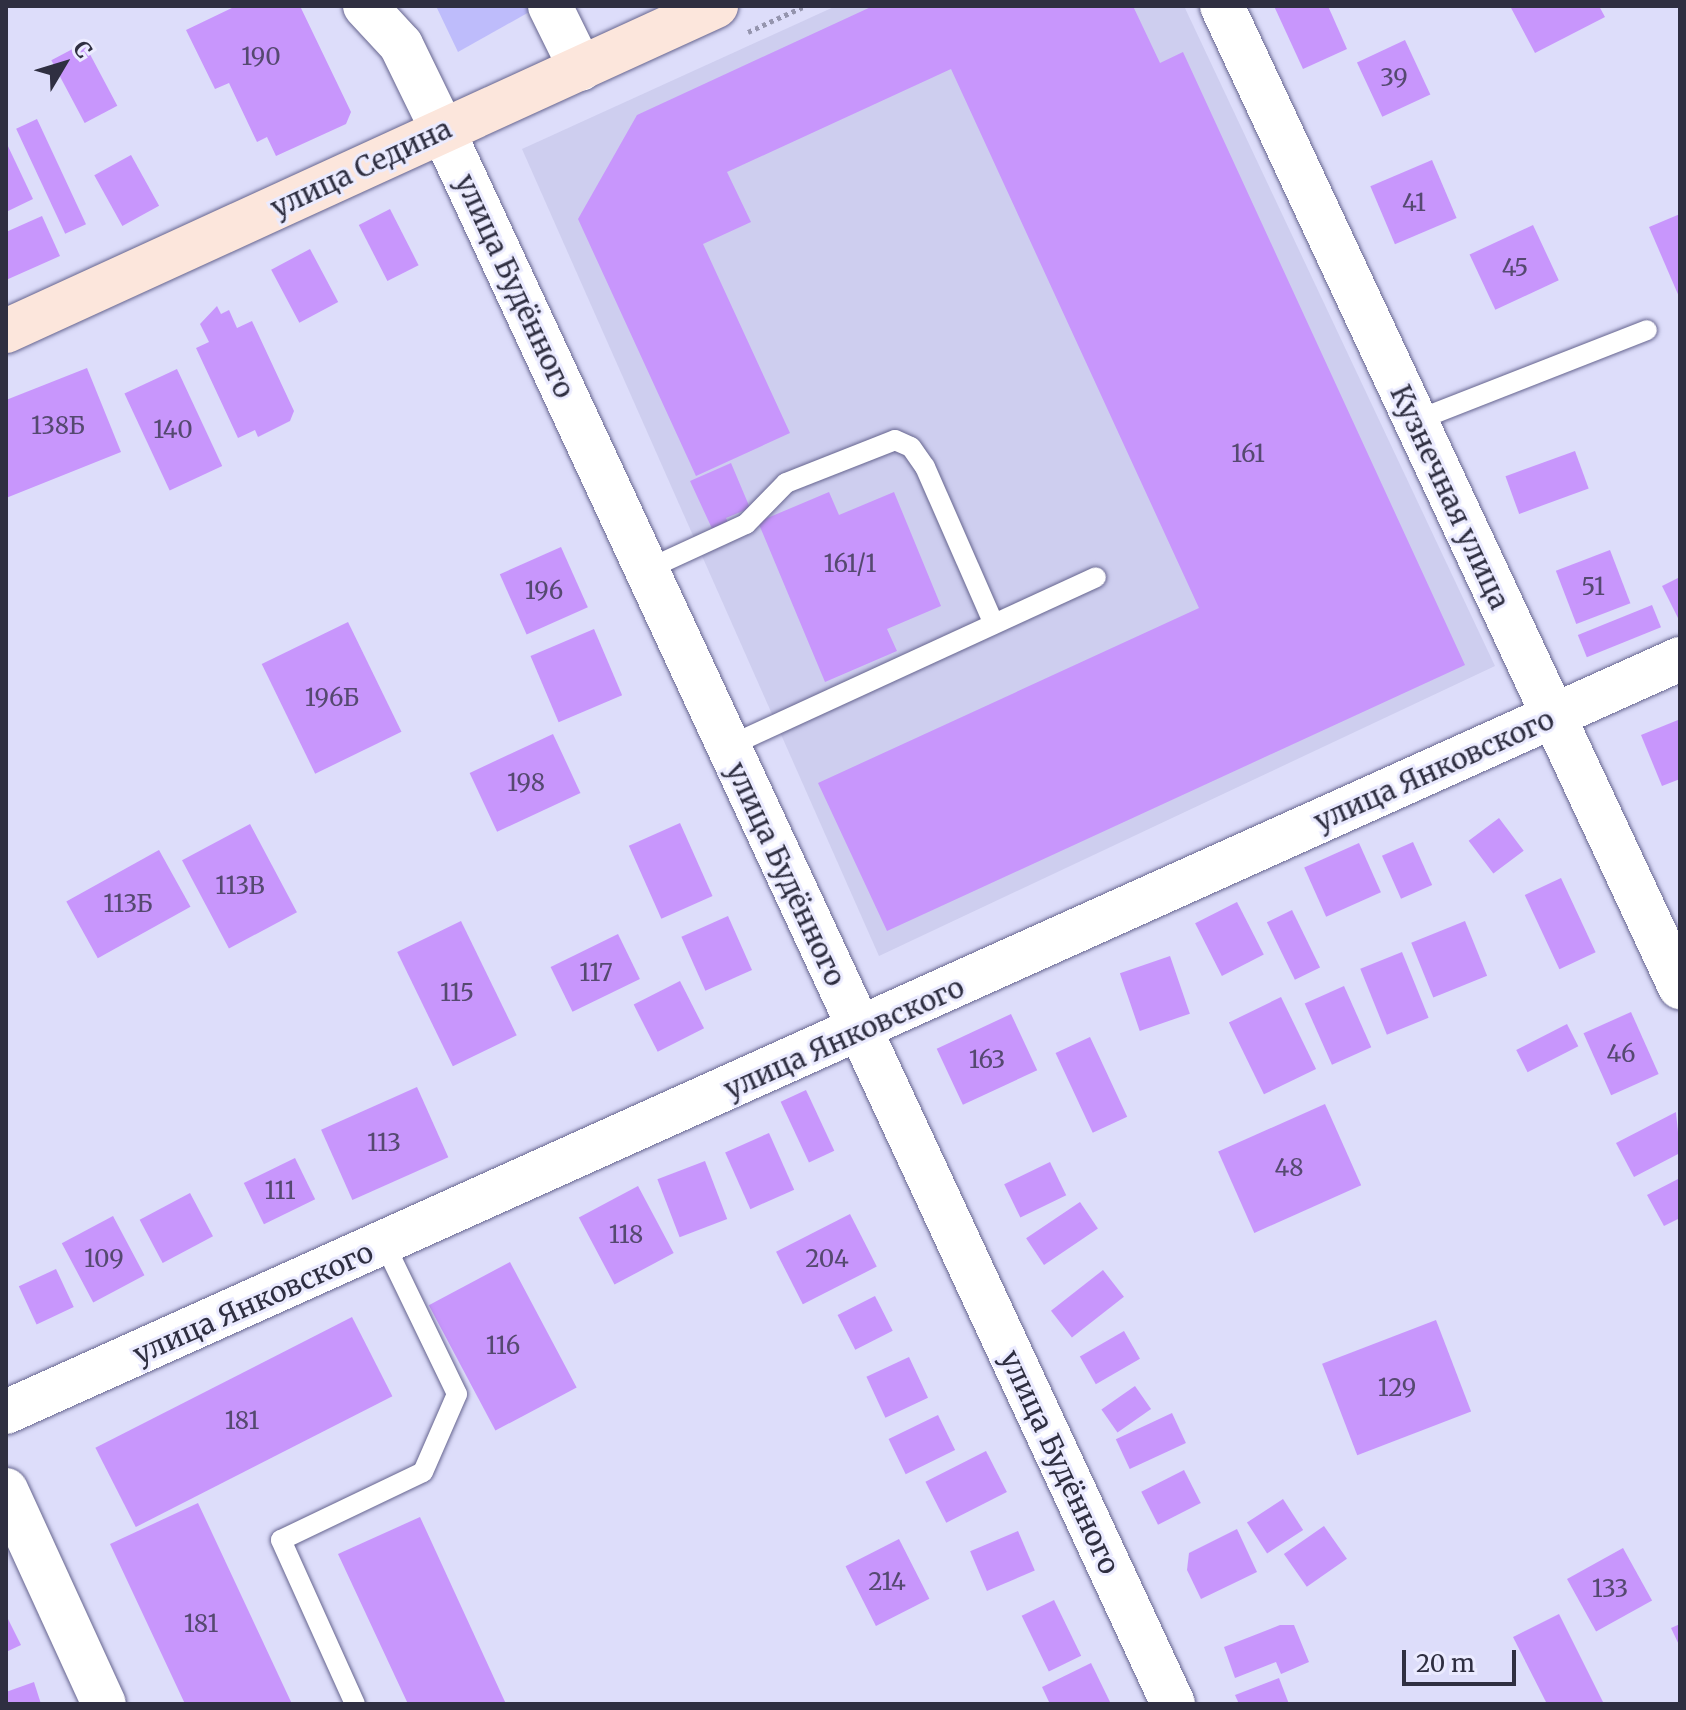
<!DOCTYPE html>
<html>
<head>
<meta charset="utf-8">
<style>
  body { margin:0 }
  #map { position:relative; width:1686px; height:1710px; overflow:hidden; background:#ddddfa; font-family:Merriweather,serif }
  div>[style] { position:absolute }
  .built>* { inset:0; background:#ceceef }
  .green>* { inset:0; background:#bebcfb }
  .building>* { inset:0; background:#c896fc; transform-origin:0 0 }
  .path>* { height:5px; margin-top:-2.5px; transform-origin:0; background:repeating-linear-gradient(90deg,#9595ae 0 4px,transparent 0 8px) }
  .roads { filter:drop-shadow(0 0 2px #66658f) drop-shadow(0 0 2px #66658f) }
  .service>* { height:20px; margin:-10px; padding:0 10px; transform-origin:10px; border-radius:10px; background:#fff }
  .tertiary>* { height:44px; margin:-22px; padding:0 22px; transform-origin:22px; border-radius:22px; background:#fff }
  .secondary>* { height:44px; margin:-22px; padding:0 22px; transform-origin:22px; border-radius:22px; background:#fce6dc }
  span { translate:-50% -50%; white-space:nowrap; text-align:center; line-height:1.15; -webkit-text-stroke:6px #ebebff; paint-order:stroke }
  .number-label { font-size:24px; color:#554970 }
  .number-label span { -webkit-text-stroke-width:0 }
  .street-label { font-size:28px; color:#2f2f41 }
  .frame { position:absolute; inset:0; border:8px solid #2f2f41; pointer-events:none }
  .north { position:absolute; left:24px; top:24px; width:80px; height:80px; -webkit-text-stroke:6px #ebebff; paint-order:stroke; rotate:52deg; font-size:22px; font-weight:700; line-height:32px; text-align:center; color:#2f2f41 }
  .north::after { content:''; display:block; margin:auto; width:28px; height:36px; background:#2f2f41; clip-path:polygon(50% 0,100% 100%,50% 72%,0 100%) }
  .scale { position:absolute; left:1402px; top:1650px; width:114px; height:36px; box-sizing:border-box; border:4px solid #2f2f41; border-top:0; padding-left:10px; font-size:24px; line-height:28px; white-space:nowrap; color:#2f2f41; -webkit-text-stroke:6px #ebebff; paint-order:stroke }
</style>
</head>
<body>
<div id="map">
  <div class="built">
    <i style="clip-path:polygon(836px 6px,1184px 6px,1495px 666px,879px 956px,522px 149px)"></i>
  </div>
  <div class="green">
    <i style="clip-path:polygon(436px 6px,528px 6px,531px 11px,458px 52px)"></i>
  </div>
  <div class="building">
    <i style="clip-path:polygon(236px 6px,300px 6px,351px 112px,346px 124px,276px 156px,267px 137px,257px 142px,229px 83px,215px 89px,186px 30px)"></i>
    <i style="clip-path:polygon(873px 6px,1133px 6px,1160px 63px,1183px 52px,1465px 665px,887px 931px,818px 783px,1199px 608px,951px 69px,727px 172px,751px 222px,703px 244px,790px 433px,696px 476px,578px 219px,637px 115px)"></i>
    <i style="clip-path:polygon(1274px 6px,1328px 6px,1347px 49px,1303px 69px)"></i>
    <i style="clip-path:polygon(1510px 6px,1599px 6px,1605px 17px,1535px 53px)"></i>
    <i style="left:1405px;top:40px;width:60px;height:53px;rotate:65deg"></i>
    <i style="left:84px;top:43px;width:71px;height:37px;rotate:62deg"></i>
    <i style="left:37px;top:119px;width:116px;height:23px;rotate:65deg"></i>
    <i style="clip-path:polygon(6px 142px,33px 199px,6px 212px)"></i>
    <i style="left:131px;top:155px;width:58px;height:42px;rotate:61deg"></i>
    <i style="left:1432px;top:160px;width:63px;height:67px;rotate:67deg"></i>
    <i style="left:390px;top:209px;width:63px;height:35px;rotate:63deg"></i>
    <i style="clip-path:polygon(1680px 214px,1680px 299px,1649px 227px)"></i>
    <i style="clip-path:polygon(42px 216px,60px 256px,6px 280px,6px 232px)"></i>
    <i style="left:1533px;top:225px;width:61px;height:70px;rotate:65deg"></i>
    <i style="left:310px;top:249px;width:60px;height:44px;rotate:62deg"></i>
    <i style="clip-path:polygon(217px 306px,221px 314px,229px 310px,237px 328px,252px 321px,294px 411px,290px 421px,258px 437px,255px 430px,238px 438px,196px 348px,209px 342px,200px 324px)"></i>
    <i style="clip-path:polygon(87px 368px,121px 452px,6px 498px,6px 400px)"></i>
    <i style="left:177px;top:369px;width:107px;height:58px;rotate:65deg"></i>
    <i style="left:1575px;top:451px;width:40px;height:74px;rotate:70deg"></i>
    <i style="clip-path:polygon(731px 463px,750px 508px,726px 518px,731px 529px,715px 535px,690px 481px)"></i>
    <i style="clip-path:polygon(829px 492px,839px 515px,894px 492px,941px 606px,887px 629px,897px 651px,825px 682px,758px 522px)"></i>
    <i style="left:561px;top:547px;width:66px;height:67px;rotate:66deg"></i>
    <i style="left:1610px;top:550px;width:57px;height:58px;rotate:69deg"></i>
    <i style="clip-path:polygon(1680px 577px,1680px 622px,1662px 586px)"></i>
    <i style="left:1652px;top:605px;width:24px;height:80px;rotate:68deg"></i>
    <i style="left:348px;top:622px;width:122px;height:96px;rotate:64deg"></i>
    <i style="left:594px;top:629px;width:72px;height:69px;rotate:67deg"></i>
    <i style="clip-path:polygon(1678px 720px,1680px 779px,1662px 786px,1641px 735px)"></i>
    <i style="left:553px;top:734px;width:65px;height:92px;rotate:65deg"></i>
    <i style="left:1499px;top:818px;width:41px;height:38px;rotate:53deg"></i>
    <i style="left:680px;top:823px;width:80px;height:56px;rotate:66deg"></i>
    <i style="left:250px;top:824px;width:100px;height:77px;rotate:62deg"></i>
    <i style="left:1413px;top:842px;width:47px;height:34px;rotate:66deg"></i>
    <i style="left:1359px;top:843px;width:54px;height:60px;rotate:66deg"></i>
    <i style="left:159px;top:850px;width:65px;height:106px;rotate:61deg"></i>
    <i style="left:1561px;top:878px;width:82px;height:40px;rotate:65deg"></i>
    <i style="left:1237px;top:902px;width:59px;height:47px;rotate:63deg"></i>
    <i style="left:1292px;top:910px;width:64px;height:28px;rotate:64deg"></i>
    <i style="left:728px;top:916px;width:59px;height:51px;rotate:66deg"></i>
    <i style="left:461px;top:921px;width:127px;height:71px;rotate:64deg"></i>
    <i style="left:1465px;top:921px;width:59px;height:58px;rotate:68deg"></i>
    <i style="left:618px;top:934px;width:50px;height:75px;rotate:64deg"></i>
    <i style="left:1402px;top:952px;width:71px;height:45px;rotate:68deg"></i>
    <i style="left:1170px;top:956px;width:61px;height:53px;rotate:71deg"></i>
    <i style="left:680px;top:981px;width:53px;height:52px;rotate:63deg"></i>
    <i style="left:1344px;top:986px;width:67px;height:43px;rotate:66deg"></i>
    <i style="left:1281px;top:997px;width:80px;height:58px;rotate:64deg"></i>
    <i style="left:1631px;top:1012px;width:68px;height:52px;rotate:66deg"></i>
    <i style="left:1011px;top:1014px;width:62px;height:82px;rotate:65deg"></i>
    <i style="left:1567px;top:1024px;width:25px;height:57px;rotate:63deg"></i>
    <i style="left:1090px;top:1037px;width:88px;height:38px;rotate:65deg"></i>
    <i style="left:417px;top:1087px;width:77px;height:105px;rotate:66deg"></i>
    <i style="left:806px;top:1090px;width:67px;height:28px;rotate:65deg"></i>
    <i style="left:1325px;top:1104px;width:89px;height:117px;rotate:66deg"></i>
    <i style="clip-path:polygon(1676px 1112px,1680px 1153px,1634px 1177px,1616px 1143px)"></i>
    <i style="left:769px;top:1133px;width:62px;height:48px;rotate:66deg"></i>
    <i style="left:295px;top:1158px;width:46px;height:57px;rotate:64deg"></i>
    <i style="left:705px;top:1161px;width:62px;height:51px;rotate:69deg"></i>
    <i style="left:1050px;top:1162px;width:37px;height:51px;rotate:64deg"></i>
    <i style="clip-path:polygon(1680px 1178px,1680px 1218px,1664px 1226px,1647px 1195px)"></i>
    <i style="left:638px;top:1186px;width:76px;height:67px;rotate:62deg"></i>
    <i style="left:190px;top:1193px;width:49px;height:57px;rotate:62deg"></i>
    <i style="left:1080px;top:1202px;width:32px;height:65px;rotate:56deg"></i>
    <i style="left:850px;top:1214px;width:59px;height:83px;rotate:63deg"></i>
    <i style="left:113px;top:1216px;width:67px;height:58px;rotate:62deg"></i>
    <i style="left:510px;top:1262px;width:142px;height:92px;rotate:62deg"></i>
    <i style="left:56px;top:1269px;width:42px;height:41px;rotate:65deg"></i>
    <i style="left:1103px;top:1270px;width:34px;height:66px;rotate:52deg"></i>
    <i style="left:875px;top:1296px;width:39px;height:42px;rotate:63deg"></i>
    <i style="left:352px;top:1317px;width:89px;height:288px;rotate:63deg"></i>
    <i style="left:1436px;top:1320px;width:98px;height:122px;rotate:69deg"></i>
    <i style="left:1124px;top:1331px;width:32px;height:51px;rotate:60deg"></i>
    <i style="left:909px;top:1357px;width:45px;height:47px;rotate:65deg"></i>
    <i style="left:1135px;top:1386px;width:28px;height:41px;rotate:55deg"></i>
    <i style="left:1172px;top:1413px;width:33px;height:62px;rotate:65deg"></i>
    <i style="left:938px;top:1415px;width:39px;height:55px;rotate:64deg"></i>
    <i style="left:986px;top:1451px;width:46px;height:68px;rotate:63deg"></i>
    <i style="left:1184px;top:1470px;width:37px;height:48px;rotate:63deg"></i>
    <i style="left:1283px;top:1499px;width:37px;height:43px;rotate:57deg"></i>
    <i style="clip-path:polygon(198px 1503px,292px 1704px,185px 1704px,110px 1544px)"></i>
    <i style="clip-path:polygon(420px 1517px,506px 1704px,408px 1704px,338px 1554px)"></i>
    <i style="left:1324px;top:1526px;width:40px;height:49px;rotate:55deg"></i>
    <i style="clip-path:polygon(1237px 1529px,1257px 1572px,1201px 1599px,1187px 1570px,1189px 1553px)"></i>
    <i style="left:1018px;top:1531px;width:43px;height:52px;rotate:67deg"></i>
    <i style="left:899px;top:1539px;width:67px;height:60px;rotate:63deg"></i>
    <i style="left:1623px;top:1548px;width:60px;height:64px;rotate:61deg"></i>
    <i style="left:1054px;top:1600px;width:62px;height:36px;rotate:64deg"></i>
    <i style="clip-path:polygon(1559px 1614px,1604px 1704px,1547px 1704px,1513px 1637px)"></i>
    <i style="clip-path:polygon(6px 1615px,21px 1645px,6px 1652px)"></i>
    <i style="clip-path:polygon(1680px 1624px,1680px 1647px,1671px 1628px)"></i>
    <i style="clip-path:polygon(1280px 1625px,1294px 1625px,1309px 1662px,1281px 1674px,1276px 1662px,1235px 1678px,1224px 1647px)"></i>
    <i style="clip-path:polygon(1091px 1663px,1111px 1704px,1050px 1704px,1042px 1687px)"></i>
    <i style="clip-path:polygon(1279px 1678px,1289px 1704px,1239px 1704px,1235px 1695px)"></i>
    <i style="clip-path:polygon(34px 1682px,41px 1704px,6px 1704px,6px 1692px)"></i>
  </div>
  <div class="path">
    <i style="left:748px;top:32px;width:63px;rotate:-24.5deg"></i>
  </div>
  <div class="roads">
    <div class="service">
      <i style="left:1415px;top:421px;width:249px;rotate:-21.4deg"></i>
      <i style="left:646px;top:570px;width:110px;rotate:-24.7deg"></i>
      <i style="left:746px;top:524px;width:57px;rotate:-45.7deg"></i>
      <i style="left:786px;top:483px;width:117px;rotate:-21.5deg"></i>
      <i style="left:895px;top:440px;width:17px;rotate:24deg"></i>
      <i style="left:911px;top:447px;width:24px;rotate:55deg"></i>
      <i style="left:925px;top:467px;width:169px;rotate:66.3deg"></i>
      <i style="left:727px;top:747px;width:406px;rotate:-24.7deg"></i>
      <i style="left:355px;top:1704px;width:180px;rotate:-114.3deg"></i>
      <i style="left:281px;top:1540px;width:157px;rotate:-25.6deg"></i>
      <i style="left:423px;top:1472px;width:85px;rotate:-66.4deg"></i>
      <i style="left:457px;top:1394px;width:165px;rotate:-115.8deg"></i>
    </div>
    <div class="tertiary">
      <i style="left:365px;top:6px;width:53px;rotate:47.3deg"></i>
      <i style="left:401px;top:45px;width:96px;rotate:64deg"></i>
      <i style="left:443px;top:131px;width:1734px;rotate:65.1deg"></i>
      <i style="left:550px;top:6px;width:70px;rotate:63.8deg"></i>
      <i style="left:1222px;top:6px;width:1083px;rotate:64.97deg"></i>
      <i style="left:6px;top:1412px;width:1836px;rotate:-24.22deg"></i>
      <i style="left:6px;top:1490px;width:235px;rotate:65.4deg"></i>
    </div>
    <div class="secondary">
      <i style="left:6px;top:331px;width:781px;rotate:-24.6deg"></i>
    </div>
  </div>
  <div class="number-label">
    <span style="left:261px;top:57px">190</span>
    <span style="left:1394px;top:78px">39</span>
    <span style="left:1414px;top:203px">41</span>
    <span style="left:1515px;top:268px">45</span>
    <span style="left:58px;top:426px">138Б</span>
    <span style="left:173px;top:430px">140</span>
    <span style="left:1248px;top:454px">161</span>
    <span style="left:850px;top:564px">161/1</span>
    <span style="left:1593px;top:587px">51</span>
    <span style="left:544px;top:591px">196</span>
    <span style="left:332px;top:698px">196Б</span>
    <span style="left:526px;top:783px">198</span>
    <span style="left:240px;top:886px">113В</span>
    <span style="left:128px;top:904px">113Б</span>
    <span style="left:596px;top:973px">117</span>
    <span style="left:457px;top:993px">115</span>
    <span style="left:1621px;top:1054px">46</span>
    <span style="left:987px;top:1060px">163</span>
    <span style="left:384px;top:1143px">113</span>
    <span style="left:1289px;top:1168px">48</span>
    <span style="left:280px;top:1191px">111</span>
    <span style="left:626px;top:1235px">118</span>
    <span style="left:104px;top:1259px">109</span>
    <span style="left:827px;top:1259px">204</span>
    <span style="left:503px;top:1346px">116</span>
    <span style="left:1397px;top:1388px">129</span>
    <span style="left:242px;top:1421px">181</span>
    <span style="left:887px;top:1582px">214</span>
    <span style="left:1610px;top:1589px">133</span>
    <span style="left:201px;top:1624px">181</span>
  </div>
  <div class="street-label">
    <span style="left:361px;top:168px;rotate:-25deg">улица Седина</span>
    <span style="left:515px;top:286px;rotate:65deg">улица Будённого</span>
    <span style="left:1450px;top:497px;rotate:65deg">Кузнечная улица</span>
    <span style="left:1434px;top:770px;rotate:-24deg">улица Янковского</span>
    <span style="left:786px;top:874px;rotate:65deg">улица Будённого</span>
    <span style="left:844px;top:1038px;rotate:-24deg">улица Янковского</span>
    <span style="left:253px;top:1303px;rotate:-24deg">улица Янковского</span>
    <span style="left:1060px;top:1462px;rotate:65deg">улица Будённого</span>
  </div>
  <div class="frame"></div>
  <div class="north">С</div>
  <div class="scale">20 m</div>
</div>
</body>
</html>
